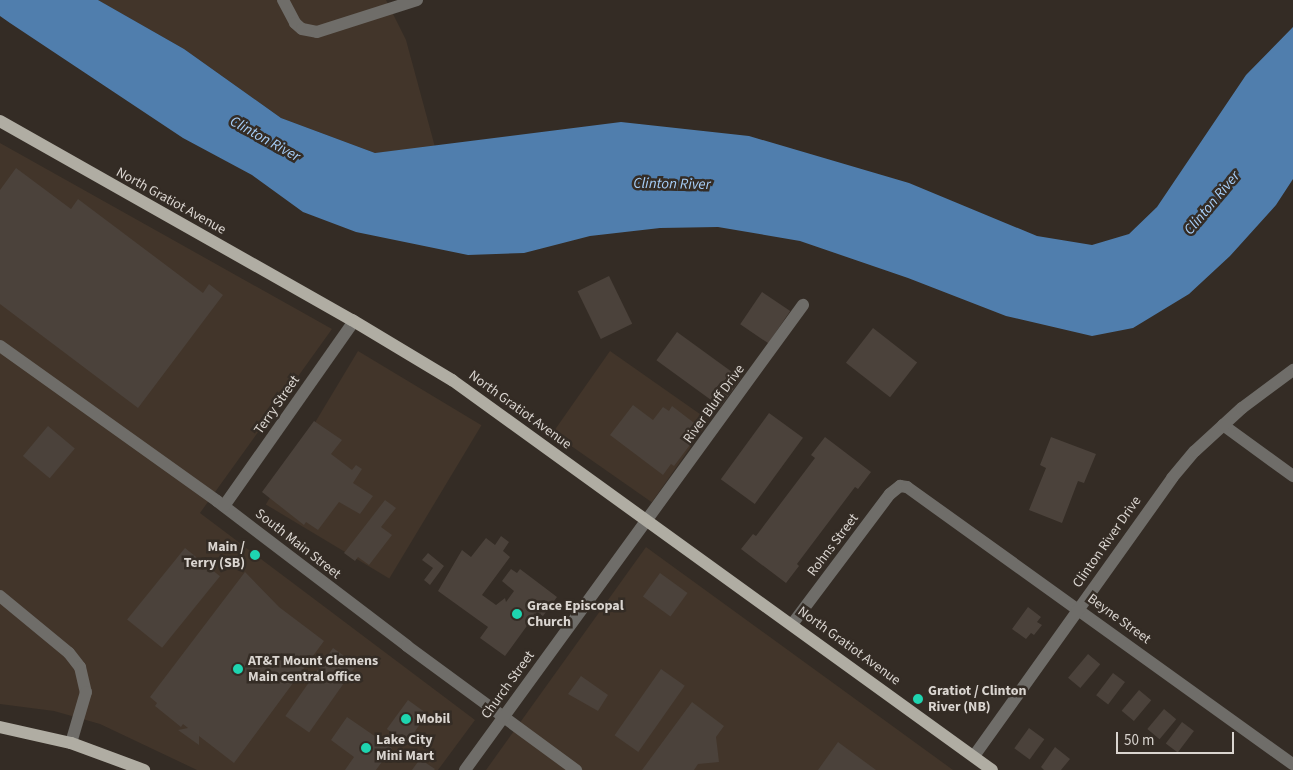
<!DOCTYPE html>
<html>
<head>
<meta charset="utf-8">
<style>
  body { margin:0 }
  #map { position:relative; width:1293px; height:770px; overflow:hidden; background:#342c25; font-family:"Source Sans 3",sans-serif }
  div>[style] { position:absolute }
  .built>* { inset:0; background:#42352a; transform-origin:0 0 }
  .water>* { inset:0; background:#507ead }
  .building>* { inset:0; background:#4b423b; transform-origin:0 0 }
  .minor>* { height:12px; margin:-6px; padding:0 6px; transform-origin:6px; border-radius:6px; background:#6f6d69 }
  .major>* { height:12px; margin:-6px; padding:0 6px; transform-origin:6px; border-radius:6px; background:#b0ada3 }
  .dots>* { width:14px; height:14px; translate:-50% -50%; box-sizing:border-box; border:2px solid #342c25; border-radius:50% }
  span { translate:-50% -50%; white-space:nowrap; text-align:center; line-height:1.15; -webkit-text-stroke:5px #342c25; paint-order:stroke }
  .street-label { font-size:14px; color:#dad5d0 }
  .poi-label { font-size:14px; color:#dad5d0; font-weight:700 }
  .right { translate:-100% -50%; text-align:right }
  .left { translate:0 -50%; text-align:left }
  .water-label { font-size:15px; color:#a6cdf6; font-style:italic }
  .scale { position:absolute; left:1116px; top:732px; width:118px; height:22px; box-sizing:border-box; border:2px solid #dad5d0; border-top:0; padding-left:6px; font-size:15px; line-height:18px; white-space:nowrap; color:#dad5d0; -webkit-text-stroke:4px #342c25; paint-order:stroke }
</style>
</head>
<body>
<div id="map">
  <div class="built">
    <i style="clip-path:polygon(98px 0,386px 0,406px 40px,435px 147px,375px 153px,281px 118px,184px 49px)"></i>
    <i style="clip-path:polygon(0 143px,332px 329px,200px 513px,475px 720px,438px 770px,197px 770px,100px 724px,54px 711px,0 704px)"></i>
    <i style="left:358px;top:351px;width:144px;height:179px;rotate:31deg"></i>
    <i style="left:610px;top:351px;width:121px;height:100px;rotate:35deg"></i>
    <i style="clip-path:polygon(646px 547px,953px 770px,486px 770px)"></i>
  </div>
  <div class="water">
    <i style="clip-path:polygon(0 0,98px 0,184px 49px,281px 118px,375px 153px,621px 122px,749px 136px,909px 183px,1037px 236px,1092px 245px,1129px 234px,1157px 207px,1246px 75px,1293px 27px,1293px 179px,1276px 205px,1230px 256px,1189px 294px,1133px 328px,1092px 336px,1006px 316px,908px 278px,800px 241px,718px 227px,660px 228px,590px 236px,524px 253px,468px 255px,356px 232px,303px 212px,252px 175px,183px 138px,10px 23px,0 16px)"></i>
  </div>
  <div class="building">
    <i style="clip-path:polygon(16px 168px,71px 209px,78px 199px,203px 293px,209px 284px,223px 295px,138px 408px,0 304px,0 190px)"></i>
    <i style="left:609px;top:276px;width:53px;height:35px;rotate:64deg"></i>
    <i style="left:762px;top:292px;width:34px;height:39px;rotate:34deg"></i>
    <i style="left:873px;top:328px;width:56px;height:44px;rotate:38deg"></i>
    <i style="left:677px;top:332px;width:79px;height:35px;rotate:36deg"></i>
    <i style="clip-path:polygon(633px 405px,653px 420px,663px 407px,669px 411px,672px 406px,702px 429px,674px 466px,671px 464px,663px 475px,610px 435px)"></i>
    <i style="left:769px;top:413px;width:42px;height:82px;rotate:36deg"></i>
    <i style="clip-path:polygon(314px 421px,342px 440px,331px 454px,352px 470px,356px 465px,362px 469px,353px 483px,373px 496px,360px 514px,339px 502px,318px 530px,306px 522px,304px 525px,262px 492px)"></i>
    <i style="left:48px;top:426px;width:35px;height:39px;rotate:40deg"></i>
    <i style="clip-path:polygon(825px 437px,871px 472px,858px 489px,855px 487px,797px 564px,799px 566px,786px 583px,741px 549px,753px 534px,756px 536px,815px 458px,811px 455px)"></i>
    <i style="clip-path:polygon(1051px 437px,1096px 454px,1084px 483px,1078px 481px,1062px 523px,1029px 510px,1046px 468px,1040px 465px)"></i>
    <i style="clip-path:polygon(385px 500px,396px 508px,381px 527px,392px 535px,369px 565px,358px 557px,355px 561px,344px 553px)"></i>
    <i style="clip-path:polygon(501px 536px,509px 542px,503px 551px,510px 557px,482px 595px,496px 605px,505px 598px,506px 602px,514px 591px,502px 581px,511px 569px,517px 573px,520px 569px,557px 597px,543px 616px,537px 612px,505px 656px,480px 638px,488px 627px,438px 591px,462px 550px,471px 557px,486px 538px,495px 545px)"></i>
    <i style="left:185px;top:548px;width:45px;height:92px;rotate:39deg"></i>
    <i style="clip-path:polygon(428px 553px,444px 566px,430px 585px,424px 580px,433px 568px,422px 560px)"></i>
    <i style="clip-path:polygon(245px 572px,279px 607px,324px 641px,234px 763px,199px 736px,199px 745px,178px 730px,188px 728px,183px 724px,181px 727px,155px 706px,157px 703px,150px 697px)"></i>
    <i style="left:660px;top:573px;width:34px;height:29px;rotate:36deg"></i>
    <i style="clip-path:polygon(1028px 607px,1041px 617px,1037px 622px,1042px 625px,1034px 635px,1031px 633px,1026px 639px,1012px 629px)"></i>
    <i style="left:333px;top:648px;width:29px;height:83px;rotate:35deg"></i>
    <i style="left:1088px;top:654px;width:16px;height:31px;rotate:40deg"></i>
    <i style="left:661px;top:669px;width:29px;height:81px;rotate:35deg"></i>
    <i style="left:1113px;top:673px;width:15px;height:28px;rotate:37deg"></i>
    <i style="clip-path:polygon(581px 676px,608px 695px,598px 711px,568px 694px)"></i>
    <i style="left:1139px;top:690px;width:16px;height:27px;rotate:40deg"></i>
    <i style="left:408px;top:700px;width:24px;height:36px;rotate:36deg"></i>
    <i style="clip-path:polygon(692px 702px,724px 726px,716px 737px,719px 762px,698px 764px,694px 770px,642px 770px)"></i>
    <i style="left:1164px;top:709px;width:16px;height:26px;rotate:40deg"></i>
    <i style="clip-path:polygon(347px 717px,392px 748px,376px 770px,345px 770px,354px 757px,331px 740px)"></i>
    <i style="left:1182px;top:722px;width:15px;height:27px;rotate:37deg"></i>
    <i style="left:1029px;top:728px;width:19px;height:25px;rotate:36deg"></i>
    <i style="clip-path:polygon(838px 742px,876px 770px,818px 770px)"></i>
    <i style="clip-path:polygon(1055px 747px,1070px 759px,1061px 770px,1044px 770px,1041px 767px)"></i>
    <i style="clip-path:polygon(420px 759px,435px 769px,434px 770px,412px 770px)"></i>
  </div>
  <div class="minor">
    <i style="left:283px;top:0;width:26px;rotate:62deg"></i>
    <i style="left:295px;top:23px;width:9px;rotate:41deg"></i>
    <i style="left:302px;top:29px;width:15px;rotate:11deg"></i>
    <i style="left:317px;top:32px;width:105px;rotate:-17.7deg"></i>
    <i style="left:0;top:346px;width:267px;rotate:35.5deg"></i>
    <i style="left:217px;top:501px;width:239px;rotate:37.3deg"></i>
    <i style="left:407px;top:646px;width:210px;rotate:36.3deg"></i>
    <i style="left:1223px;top:425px;width:87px;rotate:36.1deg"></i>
    <i style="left:224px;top:506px;width:226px;rotate:-54.9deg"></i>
    <i style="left:0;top:596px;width:89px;rotate:39.6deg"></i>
    <i style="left:69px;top:653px;width:18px;rotate:52deg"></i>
    <i style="left:80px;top:667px;width:26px;rotate:77deg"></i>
    <i style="left:86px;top:692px;width:53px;rotate:106.4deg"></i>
    <i style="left:793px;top:623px;width:161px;rotate:-53.1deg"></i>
    <i style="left:890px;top:494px;width:13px;rotate:-39deg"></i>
    <i style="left:900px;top:486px;width:7px;rotate:8deg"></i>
    <i style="left:907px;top:487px;width:475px;rotate:35.7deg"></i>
    <i style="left:974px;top:756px;width:341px;rotate:-54.5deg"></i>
    <i style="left:1172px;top:478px;width:35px;rotate:-50deg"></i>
    <i style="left:1195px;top:451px;width:64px;rotate:-42.5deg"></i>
    <i style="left:1242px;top:408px;width:64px;rotate:-36.7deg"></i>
    <i style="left:465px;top:770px;width:575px;rotate:-53.99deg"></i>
  </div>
  <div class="major">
    <i style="left:0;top:121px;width:404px;rotate:29.5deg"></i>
    <i style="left:352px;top:320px;width:117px;rotate:31deg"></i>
    <i style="left:452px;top:380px;width:666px;rotate:35.84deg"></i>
    <i style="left:0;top:727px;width:73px;rotate:12.7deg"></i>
    <i style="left:71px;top:743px;width:78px;rotate:20.3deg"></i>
  </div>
  <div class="dots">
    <i style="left:255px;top:555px;background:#1ed5b0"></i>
    <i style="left:517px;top:614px;background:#1ed5b0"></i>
    <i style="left:238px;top:669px;background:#1ed5b0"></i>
    <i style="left:918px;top:699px;background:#1ed5b0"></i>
    <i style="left:406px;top:719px;background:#1ed5b0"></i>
    <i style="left:366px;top:748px;background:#1ed5b0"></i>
  </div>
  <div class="street-label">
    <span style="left:171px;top:201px;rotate:29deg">North Gratiot Avenue</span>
    <span style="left:714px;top:404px;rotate:-54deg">River Bluff Drive</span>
    <span style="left:277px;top:405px;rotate:-55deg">Terry Street</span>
    <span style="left:520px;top:410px;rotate:36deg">North Gratiot Avenue</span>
    <span style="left:1107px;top:542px;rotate:-55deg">Clinton River Drive</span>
    <span style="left:298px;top:544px;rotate:38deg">South Main Street</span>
    <span style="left:833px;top:545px;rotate:-53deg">Rohns Street</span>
    <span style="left:1119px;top:619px;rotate:36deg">Beyne Street</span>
    <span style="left:849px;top:646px;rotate:36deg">North Gratiot Avenue</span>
    <span style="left:508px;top:685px;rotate:-54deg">Church Street</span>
  </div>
  <div class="poi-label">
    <span class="right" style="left:245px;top:555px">Main /<br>Terry (SB)</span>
    <span class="left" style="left:527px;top:614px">Grace Episcopal<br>Church</span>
    <span class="left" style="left:248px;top:669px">AT&amp;T Mount Clemens<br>Main central office</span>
    <span class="left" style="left:928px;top:699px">Gratiot / Clinton<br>River (NB)</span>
    <span class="left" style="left:416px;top:719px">Mobil</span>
    <span class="left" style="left:376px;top:748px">Lake City<br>Mini Mart</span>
  </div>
  <div class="water-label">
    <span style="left:265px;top:139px;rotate:29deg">Clinton River</span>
    <span style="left:672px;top:184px;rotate:1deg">Clinton River</span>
    <span style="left:1212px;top:203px;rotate:-50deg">Clinton River</span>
  </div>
  <div class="scale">50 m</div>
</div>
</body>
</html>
